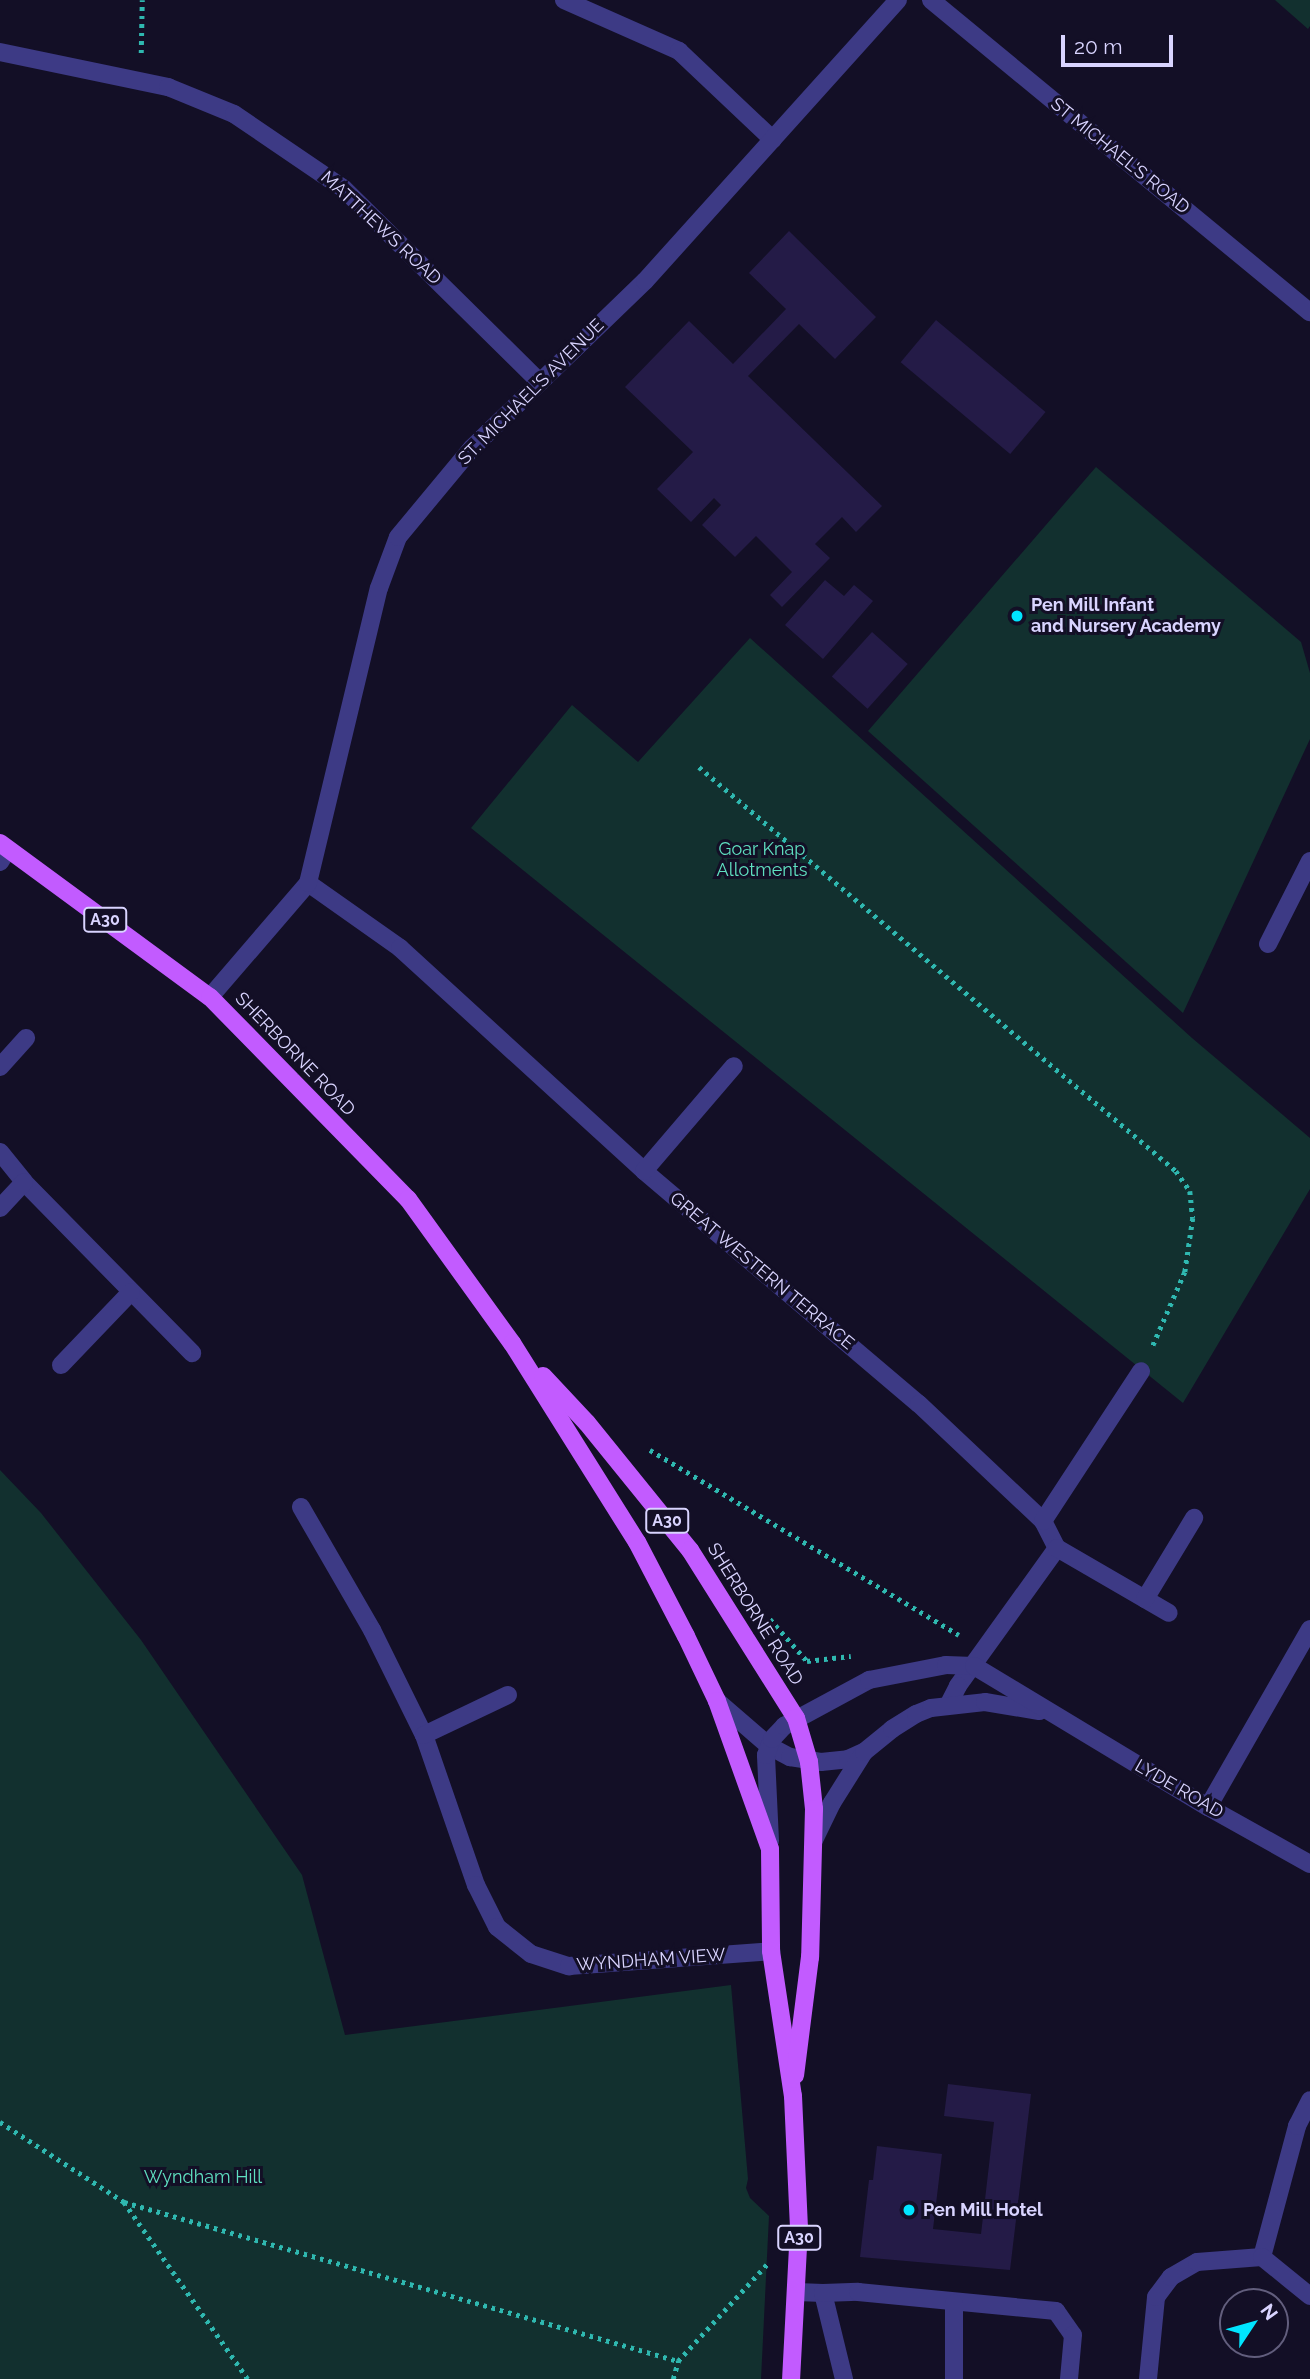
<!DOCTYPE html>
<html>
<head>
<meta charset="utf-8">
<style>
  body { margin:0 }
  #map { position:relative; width:1310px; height:2379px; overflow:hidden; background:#130f26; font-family:Raleway,sans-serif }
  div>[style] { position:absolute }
  .green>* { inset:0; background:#12302f }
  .building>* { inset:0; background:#241b47; transform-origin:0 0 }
  .path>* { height:4.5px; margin-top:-2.25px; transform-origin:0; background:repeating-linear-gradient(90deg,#2fb8b0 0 3.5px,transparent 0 8.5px) }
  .minor>* { height:18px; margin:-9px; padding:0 9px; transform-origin:9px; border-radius:9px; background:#3d3a85 }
  .major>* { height:18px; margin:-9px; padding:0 9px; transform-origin:9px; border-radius:9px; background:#c25bff }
  .dots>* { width:19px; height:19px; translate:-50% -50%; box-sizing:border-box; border:4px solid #130f26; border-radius:50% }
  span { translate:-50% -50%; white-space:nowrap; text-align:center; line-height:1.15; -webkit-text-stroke:6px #130f26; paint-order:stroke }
  .shield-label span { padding:2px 5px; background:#130f26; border:2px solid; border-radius:5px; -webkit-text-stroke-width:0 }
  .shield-label { font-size:16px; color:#d9d4ff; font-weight:700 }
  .street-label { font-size:18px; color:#d9d4ff }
  .poi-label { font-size:18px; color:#d9d4ff; font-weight:700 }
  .left { translate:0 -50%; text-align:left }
  .park-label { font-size:18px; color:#5fe0c0 }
  .north { position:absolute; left:1219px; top:2288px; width:70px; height:70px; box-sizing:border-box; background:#130f26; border:2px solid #625e7d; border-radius:50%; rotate:54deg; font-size:19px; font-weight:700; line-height:28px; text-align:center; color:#d9d4ff }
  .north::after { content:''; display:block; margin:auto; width:24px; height:32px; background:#00e5ff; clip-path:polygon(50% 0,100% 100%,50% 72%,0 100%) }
  .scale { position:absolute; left:1061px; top:35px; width:112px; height:32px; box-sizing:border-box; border:4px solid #d9d4ff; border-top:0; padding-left:9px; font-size:21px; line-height:24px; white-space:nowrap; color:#d9d4ff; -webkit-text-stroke:5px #130f26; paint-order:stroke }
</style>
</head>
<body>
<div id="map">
  <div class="green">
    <i style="clip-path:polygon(1275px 0,1310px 0,1310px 26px,1308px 29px)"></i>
    <i style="clip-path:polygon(1096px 467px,1301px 642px,1310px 673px,1310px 739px,1183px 1013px,868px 731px)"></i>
    <i style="clip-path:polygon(750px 638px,1192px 1038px,1310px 1138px,1310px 1189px,1183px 1403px,471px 828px,572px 705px,638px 762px)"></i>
    <i style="clip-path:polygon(0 1470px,41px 1513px,141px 1640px,302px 1875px,345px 2035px,731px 1985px,748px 2179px,746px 2188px,750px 2198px,769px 2216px,761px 2379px,0 2379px)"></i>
  </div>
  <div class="building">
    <i style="clip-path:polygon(789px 231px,876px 317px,835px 359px,799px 324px,748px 376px,882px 506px,856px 532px,842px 517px,815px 544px,830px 558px,782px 607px,770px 595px,792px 572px,756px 536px,735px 557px,702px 525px,721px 505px,714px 498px,691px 522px,657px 489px,693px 452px,625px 387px,689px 321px,733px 364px,786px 309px,749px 273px)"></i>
    <i style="left:936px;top:320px;width:143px;height:55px;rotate:40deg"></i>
    <i style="clip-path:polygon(825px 580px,844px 596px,854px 585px,873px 601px,823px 659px,785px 625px)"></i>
    <i style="left:872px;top:632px;width:48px;height:60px;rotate:42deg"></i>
    <i style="clip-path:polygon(948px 2084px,1031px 2094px,1010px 2270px,860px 2257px,869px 2180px,873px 2180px,877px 2146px,942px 2154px,933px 2229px,981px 2234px,994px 2122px,944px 2116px)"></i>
  </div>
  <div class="path">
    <i style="left:141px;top:53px;width:53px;rotate:-88.9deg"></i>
    <i style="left:699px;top:767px;width:625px;rotate:40.26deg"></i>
    <i style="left:1176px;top:1171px;width:24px;rotate:55deg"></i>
    <i style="left:1190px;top:1191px;width:27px;rotate:84deg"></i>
    <i style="left:1193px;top:1218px;width:55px;rotate:98.4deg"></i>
    <i style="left:1185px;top:1272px;width:83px;rotate:113.5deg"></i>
    <i style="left:650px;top:1450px;width:360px;rotate:30.9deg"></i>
    <i style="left:770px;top:1619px;width:56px;rotate:48.6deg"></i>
    <i style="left:807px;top:1661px;width:44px;rotate:-6.5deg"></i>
    <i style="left:0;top:2122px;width:148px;rotate:32.8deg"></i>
    <i style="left:124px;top:2202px;width:216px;rotate:55deg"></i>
    <i style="left:124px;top:2202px;width:576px;rotate:16.01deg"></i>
    <i style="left:673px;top:2379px;width:19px;rotate:-74deg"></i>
    <i style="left:678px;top:2361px;width:133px;rotate:-47.4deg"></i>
  </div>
  <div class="minor">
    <i style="left:564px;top:0;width:126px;rotate:23.9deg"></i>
    <i style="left:679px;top:51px;width:129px;rotate:43.4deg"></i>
    <i style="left:931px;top:0;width:491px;rotate:39.5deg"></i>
    <i style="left:0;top:52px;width:172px;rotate:11.8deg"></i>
    <i style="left:168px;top:87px;width:71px;rotate:22.2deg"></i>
    <i style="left:234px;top:114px;width:132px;rotate:34.2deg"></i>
    <i style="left:343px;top:188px;width:275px;rotate:44.6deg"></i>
    <i style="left:0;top:862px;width:15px;rotate:-58deg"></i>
    <i style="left:308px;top:883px;width:113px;rotate:35.2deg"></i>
    <i style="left:400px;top:948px;width:331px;rotate:42.4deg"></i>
    <i style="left:644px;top:1171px;width:360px;rotate:40.3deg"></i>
    <i style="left:919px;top:1404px;width:170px;rotate:43.3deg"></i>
    <i style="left:1043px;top:1521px;width:30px;rotate:63deg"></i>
    <i style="left:1057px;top:1548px;width:170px;rotate:125.7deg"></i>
    <i style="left:958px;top:1686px;width:22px;rotate:117deg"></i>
    <i style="left:1268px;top:944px;width:93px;rotate:-63.2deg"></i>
    <i style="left:210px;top:997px;width:150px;rotate:-49.3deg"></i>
    <i style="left:308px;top:883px;width:303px;rotate:-76.5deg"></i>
    <i style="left:379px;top:588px;width:54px;rotate:-69.6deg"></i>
    <i style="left:398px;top:537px;width:116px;rotate:-50.3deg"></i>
    <i style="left:472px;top:448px;width:240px;rotate:-44deg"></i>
    <i style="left:645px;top:281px;width:378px;rotate:-48deg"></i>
    <i style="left:0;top:1067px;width:39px;rotate:-48deg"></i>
    <i style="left:0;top:1152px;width:38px;rotate:51deg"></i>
    <i style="left:24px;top:1182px;width:240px;rotate:45.5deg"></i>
    <i style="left:644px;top:1171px;width:138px;rotate:-49.4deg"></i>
    <i style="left:0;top:1208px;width:35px;rotate:-47deg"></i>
    <i style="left:61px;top:1365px;width:101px;rotate:-46.2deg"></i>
    <i style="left:301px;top:1507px;width:142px;rotate:60deg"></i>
    <i style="left:372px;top:1630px;width:117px;rotate:63.7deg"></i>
    <i style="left:424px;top:1735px;width:159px;rotate:70.9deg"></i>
    <i style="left:476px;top:1885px;width:47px;rotate:63.4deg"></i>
    <i style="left:497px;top:1927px;width:43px;rotate:38.5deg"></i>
    <i style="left:531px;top:1954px;width:40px;rotate:18deg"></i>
    <i style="left:569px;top:1966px;width:203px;rotate:-4.2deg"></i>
    <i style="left:1043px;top:1521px;width:179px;rotate:-56.8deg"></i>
    <i style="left:1057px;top:1548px;width:129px;rotate:30.1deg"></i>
    <i style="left:1145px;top:1599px;width:95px;rotate:-58.8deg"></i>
    <i style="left:717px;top:1701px;width:69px;rotate:40.9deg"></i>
    <i style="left:769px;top:1746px;width:24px;rotate:28deg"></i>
    <i style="left:790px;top:1757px;width:31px;rotate:9deg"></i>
    <i style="left:821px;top:1762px;width:27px;rotate:-6deg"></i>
    <i style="left:848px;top:1759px;width:17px;rotate:-24deg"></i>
    <i style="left:424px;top:1735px;width:93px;rotate:-25.5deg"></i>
    <i style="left:1208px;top:1807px;width:205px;rotate:-60.2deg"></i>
    <i style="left:814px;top:1840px;width:41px;rotate:-64.1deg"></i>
    <i style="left:832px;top:1803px;width:60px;rotate:-57.9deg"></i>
    <i style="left:864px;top:1752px;width:36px;rotate:-39deg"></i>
    <i style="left:892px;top:1729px;width:28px;rotate:-32deg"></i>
    <i style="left:916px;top:1714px;width:16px;rotate:-22deg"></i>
    <i style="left:931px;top:1708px;width:54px;rotate:-6.3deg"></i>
    <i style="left:985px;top:1702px;width:55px;rotate:9.5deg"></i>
    <i style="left:770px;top:1841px;width:86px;rotate:-92.7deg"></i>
    <i style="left:766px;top:1755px;width:17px;rotate:-69deg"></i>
    <i style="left:772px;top:1739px;width:18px;rotate:-47deg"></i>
    <i style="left:784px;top:1726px;width:97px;rotate:-28.4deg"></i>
    <i style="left:869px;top:1680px;width:78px;rotate:-11deg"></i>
    <i style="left:946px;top:1665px;width:28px;rotate:2deg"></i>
    <i style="left:974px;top:1666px;width:273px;rotate:31.1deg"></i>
    <i style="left:1208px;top:1807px;width:117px;rotate:29.2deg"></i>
    <i style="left:1262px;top:2257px;width:136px;rotate:-75deg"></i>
    <i style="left:1297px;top:2126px;width:29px;rotate:-63deg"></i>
    <i style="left:797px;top:2292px;width:26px;rotate:2deg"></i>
    <i style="left:823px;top:2293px;width:89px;rotate:76.3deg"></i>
    <i style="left:823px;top:2293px;width:35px;rotate:-2deg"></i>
    <i style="left:858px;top:2292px;width:199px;rotate:5.5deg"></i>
    <i style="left:1056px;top:2311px;width:29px;rotate:55deg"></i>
    <i style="left:1073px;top:2335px;width:44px;rotate:95.2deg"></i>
    <i style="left:954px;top:2303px;width:76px;rotate:90deg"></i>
    <i style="left:1148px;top:2379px;width:82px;rotate:-84.4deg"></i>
    <i style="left:1156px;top:2297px;width:25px;rotate:-53deg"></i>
    <i style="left:1171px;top:2277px;width:30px;rotate:-30deg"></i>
    <i style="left:1197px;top:2262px;width:65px;rotate:-4.4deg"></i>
    <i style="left:1262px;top:2257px;width:62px;rotate:39.1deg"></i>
  </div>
  <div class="major">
    <i style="left:0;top:843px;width:260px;rotate:36.3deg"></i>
    <i style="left:210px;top:997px;width:283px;rotate:45.6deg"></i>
    <i style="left:408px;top:1199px;width:178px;rotate:54.2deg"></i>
    <i style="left:512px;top:1343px;width:235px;rotate:57.9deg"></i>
    <i style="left:637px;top:1542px;width:106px;rotate:62.5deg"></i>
    <i style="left:686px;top:1636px;width:72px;rotate:64.5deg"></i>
    <i style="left:717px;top:1701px;width:157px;rotate:70.3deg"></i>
    <i style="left:770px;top:1849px;width:102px;rotate:89.4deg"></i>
    <i style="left:771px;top:1951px;width:147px;rotate:81.4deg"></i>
    <i style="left:793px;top:2096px;width:132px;rotate:87.4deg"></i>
    <i style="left:799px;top:2228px;width:151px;rotate:93deg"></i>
    <i style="left:543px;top:1376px;width:64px;rotate:46.9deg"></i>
    <i style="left:587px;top:1423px;width:164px;rotate:51deg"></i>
    <i style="left:690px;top:1550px;width:199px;rotate:57.8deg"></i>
    <i style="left:796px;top:1718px;width:46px;rotate:73.5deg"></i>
    <i style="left:809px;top:1762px;width:47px;rotate:83.9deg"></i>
    <i style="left:814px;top:1809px;width:148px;rotate:91.5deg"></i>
    <i style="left:810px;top:1957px;width:119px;rotate:97.2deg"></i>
  </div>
  <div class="dots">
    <i style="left:1017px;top:616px;background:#00e5ff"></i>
    <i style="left:909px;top:2210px;background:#00e5ff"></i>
  </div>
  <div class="shield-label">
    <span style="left:105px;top:920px">A30</span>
    <span style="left:667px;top:1521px">A30</span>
    <span style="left:799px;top:2238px">A30</span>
  </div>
  <div class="street-label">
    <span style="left:1120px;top:156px;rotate:39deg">ST MICHAEL'S ROAD</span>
    <span style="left:381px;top:228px;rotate:43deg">MATTHEWS ROAD</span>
    <span style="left:531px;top:392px;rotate:-45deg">ST. MICHAEL'S AVENUE</span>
    <span style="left:295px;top:1054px;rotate:46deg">SHERBORNE ROAD</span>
    <span style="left:762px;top:1271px;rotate:40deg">GREAT WESTERN TERRACE</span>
    <span style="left:755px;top:1614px;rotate:58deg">SHERBORNE ROAD</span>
    <span style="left:1179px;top:1789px;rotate:30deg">LYDE ROAD</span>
    <span style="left:651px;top:1960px;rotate:-4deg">WYNDHAM VIEW</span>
  </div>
  <div class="poi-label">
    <span class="left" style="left:1031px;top:616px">Pen Mill Infant<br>and Nursery Academy</span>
    <span class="left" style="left:923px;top:2210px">Pen Mill Hotel</span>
  </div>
  <div class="park-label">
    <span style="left:762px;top:860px">Goar Knap<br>Allotments</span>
    <span style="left:203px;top:2177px">Wyndham Hill</span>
  </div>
  <div class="north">N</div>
  <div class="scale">20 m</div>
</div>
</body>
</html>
